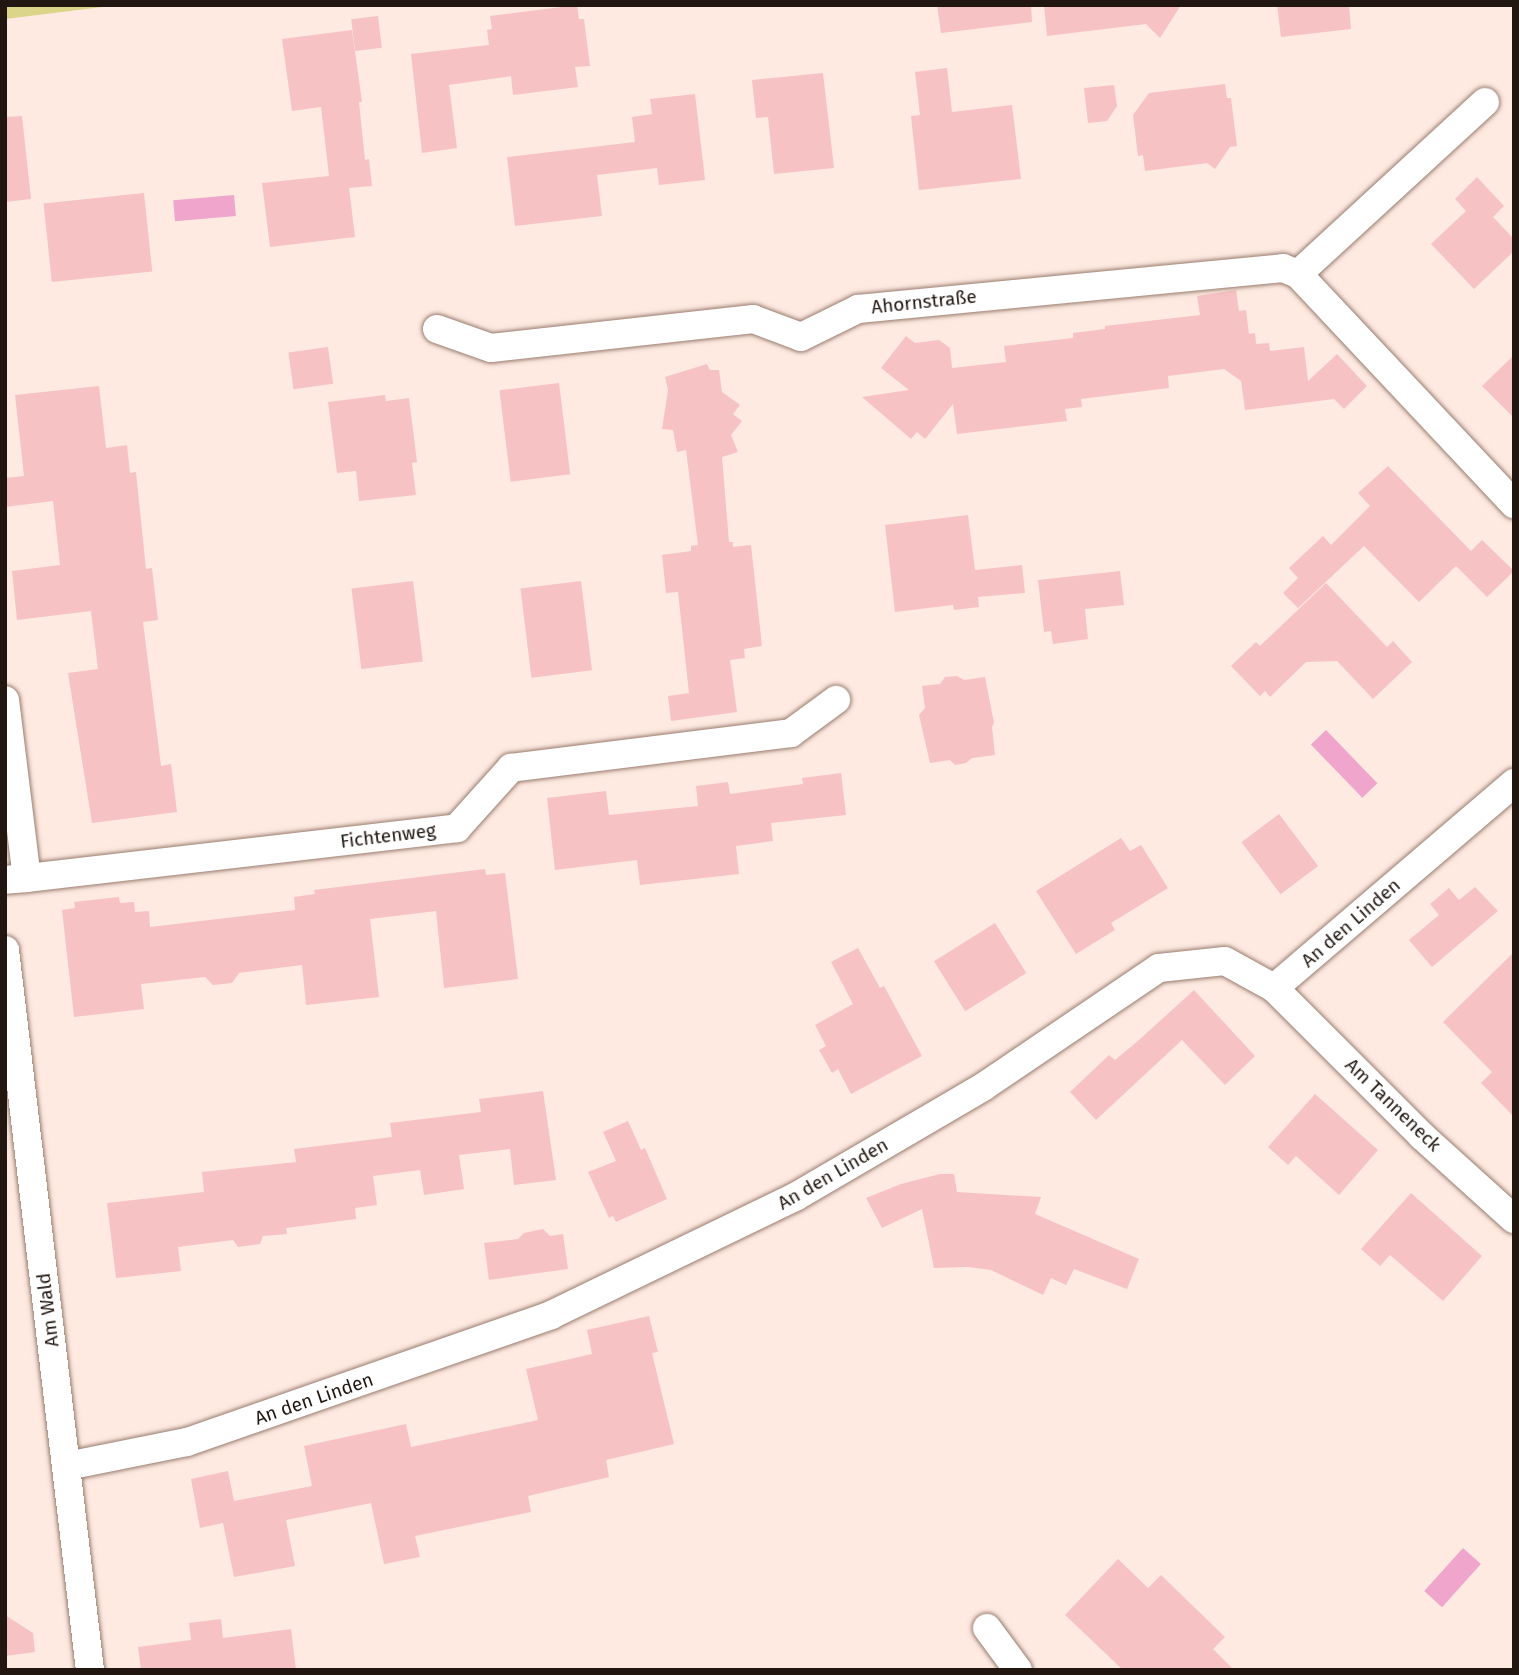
<!DOCTYPE html>
<html>
<head>
<meta charset="utf-8">
<style>
  body { margin:0 }
  #map { position:relative; width:1519px; height:1675px; overflow:hidden; background:#feeae1; font-family:"Fira Sans",sans-serif }
  div>[style] { position:absolute }
  .green>* { inset:0; background:#dad589 }
  .water>* { inset:0; background:#efa5cc; transform-origin:0 0 }
  .building>* { inset:0; background:#f6c2c4; transform-origin:0 0 }
  .roads { filter:drop-shadow(0 0 2px #997c6f) drop-shadow(0 0 2px #997c6f) }
  .minor>* { height:28px; margin:-14px; padding:0 14px; transform-origin:14px; border-radius:14px; background:#fff }
  span { translate:-50% -50%; white-space:nowrap; text-align:center; line-height:1.15; -webkit-text-stroke:5px #fff; paint-order:stroke }
  .street-label { font-size:19px; color:#211610 }
  .frame { position:absolute; inset:0; border:7px solid #211610; pointer-events:none }
</style>
</head>
<body>
<div id="map">
  <div class="green">
    <i style="clip-path:polygon(5px 5px,119px 5px,5px 19px)"></i>
  </div>
  <div class="water">
    <i style="left:234px;top:195px;width:21px;height:61px;rotate:85deg"></i>
    <i style="left:1326px;top:730px;width:74px;height:21px;rotate:46deg"></i>
    <i style="left:1463px;top:1548px;width:24px;height:58px;rotate:42deg"></i>
  </div>
  <div class="building">
    <i style="clip-path:polygon(577px 5px,579px 19px,584px 19px,590px 66px,575px 67px,578px 87px,513px 95px,511px 76px,449px 85px,457px 148px,422px 153px,411px 54px,489px 45px,487px 30px,492px 29px,490px 16px)"></i>
    <i style="clip-path:polygon(937px 5px,1031px 5px,1032px 22px,941px 33px)"></i>
    <i style="clip-path:polygon(1044px 5px,1181px 5px,1160px 38px,1146px 24px,1047px 36px)"></i>
    <i style="clip-path:polygon(1277px 5px,1349px 5px,1351px 29px,1281px 37px)"></i>
    <i style="left:378px;top:16px;width:32px;height:27px;rotate:83deg"></i>
    <i style="clip-path:polygon(352px 30px,362px 102px,359px 102px,365px 160px,369px 159px,372px 186px,349px 188px,355px 237px,270px 247px,262px 183px,329px 176px,321px 107px,292px 111px,282px 39px)"></i>
    <i style="clip-path:polygon(947px 68px,952px 112px,1012px 105px,1021px 179px,919px 190px,911px 116px,920px 115px,915px 72px)"></i>
    <i style="clip-path:polygon(823px 73px,834px 168px,774px 174px,768px 117px,756px 118px,752px 80px)"></i>
    <i style="clip-path:polygon(1225px 84px,1227px 98px,1231px 98px,1237px 146px,1230px 147px,1215px 169px,1207px 163px,1145px 171px,1143px 155px,1138px 156px,1133px 115px,1149px 93px)"></i>
    <i style="clip-path:polygon(1114px 85px,1117px 106px,1107px 121px,1088px 123px,1084px 88px)"></i>
    <i style="clip-path:polygon(695px 94px,705px 180px,659px 185px,657px 168px,597px 175px,602px 216px,515px 226px,507px 157px,635px 142px,632px 117px,652px 114px,650px 99px)"></i>
    <i style="clip-path:polygon(22px 116px,31px 199px,5px 202px,5px 117px)"></i>
    <i style="clip-path:polygon(1477px 177px,1504px 206px,1493px 217px,1514px 239px,1514px 251px,1474px 289px,1431px 244px,1466px 211px,1455px 199px)"></i>
    <i style="left:144px;top:193px;width:79px;height:101px;rotate:84deg"></i>
    <i style="clip-path:polygon(1236px 290px,1239px 311px,1246px 310px,1249px 334px,1255px 333px,1256px 344px,1269px 343px,1270px 351px,1304px 347px,1308px 381px,1337px 354px,1367px 386px,1344px 409px,1334px 399px,1245px 410px,1241px 381px,1224px 369px,1168px 376px,1169px 388px,1081px 399px,1082px 407px,1065px 409px,1067px 421px,957px 434px,953px 404px,925px 439px,917px 432px,911px 439px,862px 397px,909px 390px,881px 368px,906px 336px,915px 343px,939px 340px,950px 348px,952px 368px,1006px 362px,1004px 346px,1073px 338px,1073px 333px,1105px 329px,1105px 326px,1200px 315px,1197px 296px)"></i>
    <i style="left:328px;top:347px;width:37px;height:40px;rotate:82deg"></i>
    <i style="clip-path:polygon(1514px 355px,1514px 418px,1482px 386px)"></i>
    <i style="clip-path:polygon(707px 364px,710px 370px,719px 370px,722px 392px,740px 405px,733px 414px,742px 421px,731px 435px,738px 452px,722px 457px,729px 542px,733px 542px,733px 547px,751px 545px,762px 646px,744px 649px,745px 658px,730px 660px,737px 712px,671px 721px,668px 696px,689px 693px,678px 592px,666px 593px,662px 555px,691px 551px,691px 546px,698px 545px,686px 450px,677px 452px,673px 430px,662px 429px,668px 390px,665px 377px)"></i>
    <i style="left:559px;top:383px;width:92px;height:60px;rotate:83deg"></i>
    <i style="clip-path:polygon(99px 386px,106px 448px,127px 445px,130px 473px,136px 472px,146px 569px,152px 568px,158px 620px,143px 622px,161px 766px,171px 764px,177px 812px,92px 823px,68px 673px,98px 669px,91px 611px,17px 620px,12px 571px,60px 565px,53px 501px,5px 507px,5px 478px,24px 476px,15px 395px)"></i>
    <i style="clip-path:polygon(385px 395px,386px 401px,409px 398px,417px 462px,412px 463px,416px 495px,359px 501px,356px 471px,337px 473px,328px 402px)"></i>
    <i style="clip-path:polygon(1388px 466px,1471px 551px,1482px 540px,1514px 571px,1487px 597px,1456px 566px,1419px 602px,1364px 546px,1298px 608px,1283px 593px,1298px 578px,1289px 568px,1323px 536px,1331px 545px,1370px 506px,1358px 493px)"></i>
    <i style="clip-path:polygon(968px 515px,975px 570px,1022px 565px,1025px 593px,978px 597px,979px 607px,954px 610px,953px 605px,895px 612px,885px 525px)"></i>
    <i style="clip-path:polygon(1120px 571px,1124px 605px,1085px 609px,1088px 639px,1053px 644px,1051px 631px,1044px 632px,1038px 580px)"></i>
    <i style="left:413px;top:581px;width:81px;height:62px;rotate:83deg"></i>
    <i style="left:581px;top:581px;width:90px;height:61px;rotate:83deg"></i>
    <i style="clip-path:polygon(1326px 583px,1387px 647px,1393px 641px,1412px 662px,1373px 699px,1337px 661px,1306px 662px,1270px 697px,1265px 691px,1260px 696px,1231px 666px,1256px 642px,1260px 646px)"></i>
    <i style="clip-path:polygon(957px 676px,964px 680px,985px 677px,994px 723px,992px 727px,995px 755px,972px 758px,966px 763px,955px 765px,950px 760px,930px 763px,919px 715px,925px 708px,922px 686px,940px 684px,945px 677px)"></i>
    <i style="clip-path:polygon(841px 773px,846px 815px,771px 823px,773px 841px,736px 846px,739px 874px,640px 885px,637px 860px,555px 870px,547px 798px,606px 791px,609px 815px,698px 806px,696px 786px,728px 782px,730px 794px,803px 784px,802px 778px)"></i>
    <i style="left:1279px;top:814px;width:65px;height:47px;rotate:53deg"></i>
    <i style="clip-path:polygon(1121px 838px,1130px 851px,1141px 845px,1168px 888px,1111px 923px,1115px 930px,1076px 954px,1036px 891px)"></i>
    <i style="clip-path:polygon(485px 869px,486px 875px,505px 873px,518px 979px,444px 988px,436px 911px,370px 919px,379px 997px,306px 1005px,302px 965px,239px 973px,232px 983px,213px 985px,205px 977px,141px 984px,144px 1009px,74px 1017px,62px 910px,75px 908px,74px 902px,119px 897px,120px 903px,134px 902px,135px 912px,149px 911px,150px 927px,295px 910px,294px 897px,315px 894px,314px 890px)"></i>
    <i style="clip-path:polygon(1475px 887px,1498px 911px,1432px 967px,1409px 940px,1439px 915px,1430px 904px,1449px 888px,1459px 900px)"></i>
    <i style="left:995px;top:923px;width:59px;height:72px;rotate:58deg"></i>
    <i style="clip-path:polygon(858px 948px,880px 988px,884px 986px,922px 1056px,851px 1094px,838px 1069px,832px 1073px,819px 1050px,826px 1046px,815px 1025px,853px 1004px,831px 962px)"></i>
    <i style="clip-path:polygon(1514px 952px,1514px 1117px,1481px 1083px,1492px 1072px,1443px 1022px)"></i>
    <i style="clip-path:polygon(1194px 990px,1255px 1056px,1225px 1085px,1182px 1040px,1096px 1120px,1070px 1092px,1109px 1055px,1115px 1060px,1139px 1040px)"></i>
    <i style="clip-path:polygon(543px 1091px,556px 1180px,514px 1185px,510px 1149px,459px 1155px,464px 1189px,424px 1195px,420px 1170px,373px 1176px,377px 1205px,355px 1208px,356px 1219px,286px 1228px,287px 1234px,263px 1236px,260px 1244px,238px 1247px,233px 1240px,178px 1247px,181px 1271px,116px 1278px,107px 1203px,204px 1192px,202px 1172px,296px 1162px,294px 1149px,392px 1137px,390px 1123px,481px 1112px,479px 1099px)"></i>
    <i style="clip-path:polygon(1315px 1094px,1378px 1150px,1339px 1195px,1296px 1156px,1288px 1165px,1268px 1147px)"></i>
    <i style="clip-path:polygon(628px 1121px,641px 1150px,645px 1148px,667px 1199px,616px 1222px,613px 1216px,609px 1218px,588px 1172px,616px 1161px,603px 1132px)"></i>
    <i style="clip-path:polygon(940px 1174px,954px 1174px,957px 1192px,1041px 1197px,1035px 1214px,1139px 1259px,1127px 1289px,1074px 1269px,1066px 1285px,1051px 1278px,1043px 1295px,991px 1270px,968px 1267px,934px 1268px,922px 1209px,882px 1228px,866px 1198px,901px 1184px)"></i>
    <i style="clip-path:polygon(1411px 1193px,1482px 1256px,1443px 1301px,1390px 1255px,1380px 1266px,1361px 1249px)"></i>
    <i style="clip-path:polygon(543px 1229px,550px 1236px,563px 1234px,568px 1269px,489px 1280px,484px 1243px,518px 1239px,524px 1233px)"></i>
    <i style="clip-path:polygon(649px 1316px,658px 1352px,652px 1353px,674px 1444px,606px 1460px,609px 1477px,528px 1496px,531px 1512px,415px 1536px,420px 1557px,384px 1564px,371px 1503px,286px 1520px,295px 1566px,234px 1577px,223px 1523px,200px 1528px,191px 1479px,228px 1471px,234px 1501px,312px 1486px,304px 1446px,406px 1424px,411px 1447px,538px 1420px,526px 1369px,592px 1354px,587px 1330px)"></i>
    <i style="clip-path:polygon(1118px 1559px,1148px 1588px,1161px 1575px,1225px 1637px,1213px 1649px,1234px 1670px,1123px 1670px,1065px 1615px)"></i>
    <i style="clip-path:polygon(5px 1615px,33px 1633px,35px 1652px,5px 1656px)"></i>
    <i style="clip-path:polygon(221px 1619px,223px 1638px,291px 1629px,296px 1670px,141px 1670px,138px 1647px,191px 1640px,189px 1623px)"></i>
  </div>
  <div class="roads">
    <div class="minor">
      <i style="left:1298px;top:274px;width:254px;rotate:-42.6deg"></i>
      <i style="left:437px;top:329px;width:57px;rotate:19.4deg"></i>
      <i style="left:491px;top:348px;width:264px;rotate:-6.3deg"></i>
      <i style="left:753px;top:319px;width:51px;rotate:20.6deg"></i>
      <i style="left:801px;top:337px;width:64px;rotate:-26.2deg"></i>
      <i style="left:858px;top:309px;width:427px;rotate:-5.5deg"></i>
      <i style="left:1283px;top:268px;width:16px;rotate:22deg"></i>
      <i style="left:1298px;top:274px;width:316px;rotate:46.8deg"></i>
      <i style="left:5px;top:700px;width:179px;rotate:83deg"></i>
      <i style="left:27px;top:878px;width:22px;rotate:175deg"></i>
      <i style="left:27px;top:878px;width:433px;rotate:-6.6deg"></i>
      <i style="left:457px;top:828px;width:81px;rotate:-48deg"></i>
      <i style="left:511px;top:768px;width:282px;rotate:-7.1deg"></i>
      <i style="left:791px;top:733px;width:56px;rotate:-36.3deg"></i>
      <i style="left:5px;top:950px;width:725px;rotate:83.27deg"></i>
      <i style="left:1274px;top:988px;width:209px;rotate:45deg"></i>
      <i style="left:1422px;top:1136px;width:124px;rotate:42.1deg"></i>
      <i style="left:67px;top:1466px;width:122px;rotate:-11.3deg"></i>
      <i style="left:187px;top:1442px;width:386px;rotate:-19.2deg"></i>
      <i style="left:551px;top:1315px;width:271px;rotate:-25.8deg"></i>
      <i style="left:795px;top:1197px;width:218px;rotate:-30.3deg"></i>
      <i style="left:983px;top:1087px;width:212px;rotate:-34.1deg"></i>
      <i style="left:1159px;top:968px;width:66px;rotate:-6.1deg"></i>
      <i style="left:1225px;top:961px;width:56px;rotate:28.9deg"></i>
      <i style="left:1274px;top:988px;width:316px;rotate:-40.5deg"></i>
      <i style="left:987px;top:1628px;width:52px;rotate:53.6deg"></i>
    </div>
  </div>
  <div class="street-label">
    <span style="left:924px;top:302px;rotate:-6deg">Ahornstraße</span>
    <span style="left:388px;top:836px;rotate:-7deg">Fichtenweg</span>
    <span style="left:1351px;top:923px;rotate:-41deg">An den Linden</span>
    <span style="left:1393px;top:1105px;rotate:44deg">Am Tanneneck</span>
    <span style="left:833px;top:1174px;rotate:-30deg">An den Linden</span>
    <span style="left:48px;top:1310px;rotate:-97deg">Am Wald</span>
    <span style="left:314px;top:1399px;rotate:-19deg">An den Linden</span>
  </div>
  <div class="frame"></div>
</div>
</body>
</html>
